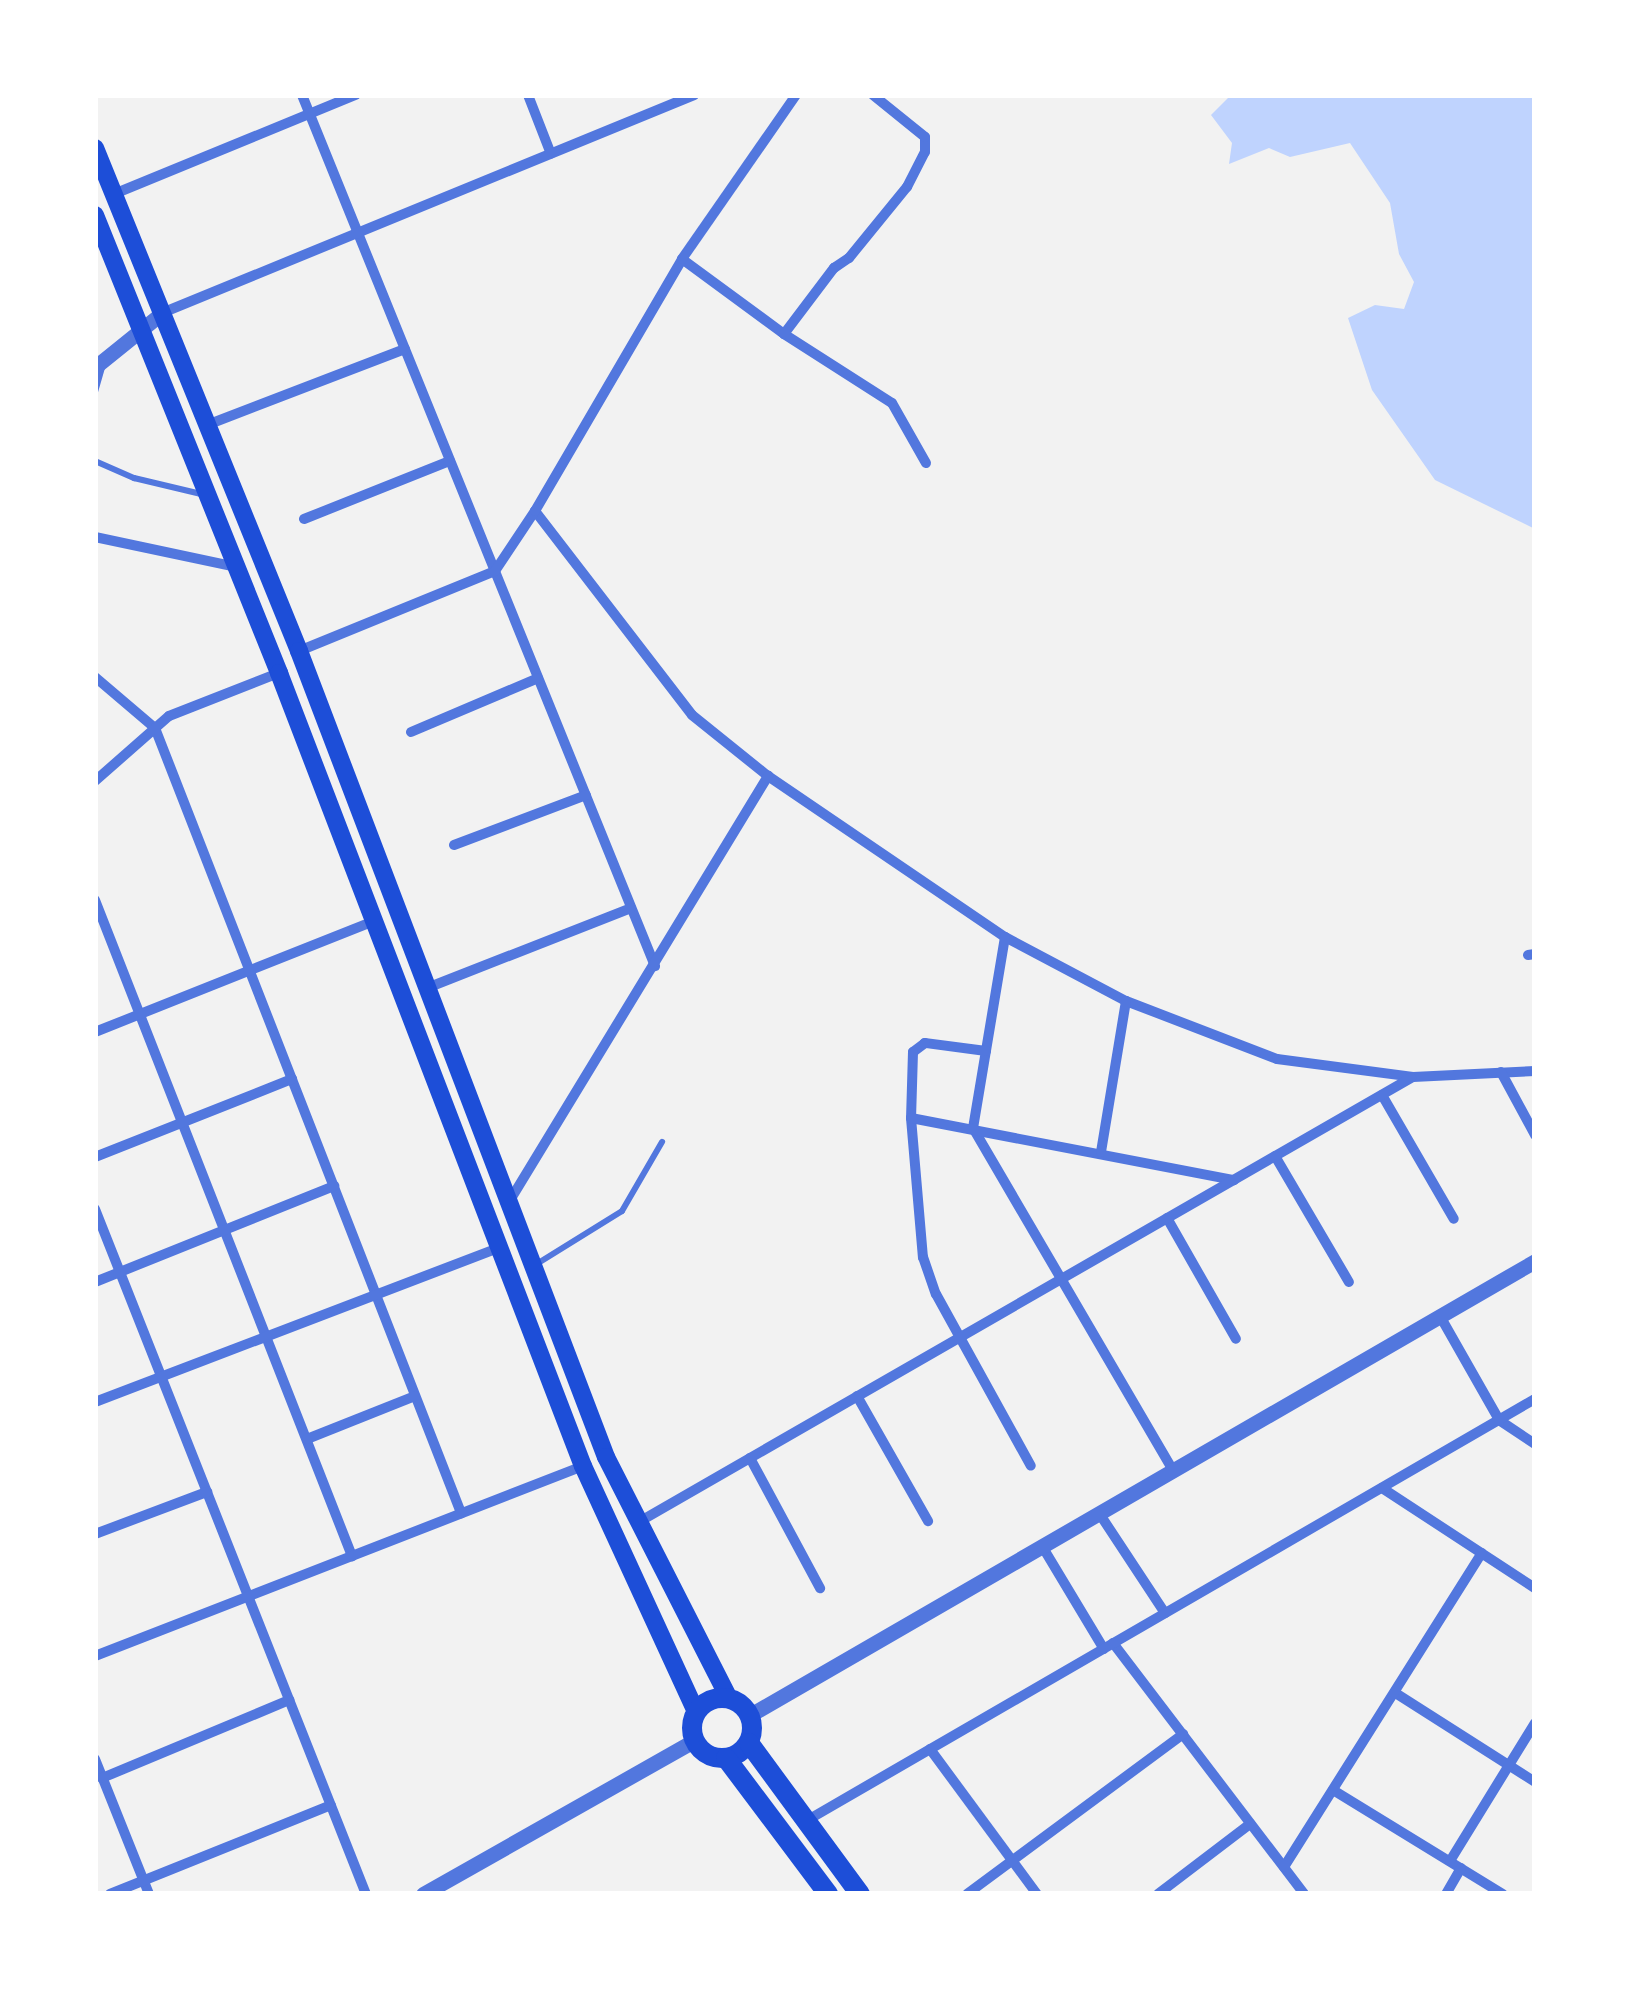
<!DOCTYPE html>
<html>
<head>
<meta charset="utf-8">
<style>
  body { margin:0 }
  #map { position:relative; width:1630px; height:1989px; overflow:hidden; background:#f2f2f2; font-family:"Noto Sans",sans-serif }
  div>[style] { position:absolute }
  .water>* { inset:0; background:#bfd3fe }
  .service>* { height:6px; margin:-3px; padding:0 3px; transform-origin:3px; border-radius:3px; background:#5277de }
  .minor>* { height:10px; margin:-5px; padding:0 5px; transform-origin:5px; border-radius:5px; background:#5277de }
  .tertiary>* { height:15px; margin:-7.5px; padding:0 7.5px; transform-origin:7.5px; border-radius:7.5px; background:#5277de }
  .secondary>* { height:18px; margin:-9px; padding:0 9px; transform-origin:9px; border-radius:9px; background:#1d4ed8 }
  .primary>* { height:20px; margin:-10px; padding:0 10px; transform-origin:10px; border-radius:10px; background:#1d4ed8 }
  .primary>.ring { margin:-10px; padding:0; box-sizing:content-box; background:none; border:20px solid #1d4ed8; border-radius:50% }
  span { translate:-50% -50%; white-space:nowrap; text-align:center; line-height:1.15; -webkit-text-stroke:8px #fff; paint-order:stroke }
  .frame { position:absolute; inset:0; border:98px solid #fff; pointer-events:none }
</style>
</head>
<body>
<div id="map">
  <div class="water">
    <i style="clip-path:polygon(1231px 95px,1535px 95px,1535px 529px,1435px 480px,1372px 390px,1348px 318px,1375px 305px,1404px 309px,1414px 282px,1399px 254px,1390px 203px,1350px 143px,1290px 157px,1269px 148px,1229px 164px,1232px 143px,1211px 115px)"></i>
  </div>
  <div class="service">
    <i style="left:95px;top:392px;width:29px;rotate:-74deg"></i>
    <i style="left:95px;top:461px;width:43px;rotate:23.6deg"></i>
    <i style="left:134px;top:478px;width:69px;rotate:13.4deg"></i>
    <i style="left:535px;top:1265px;width:102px;rotate:-31.8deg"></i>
    <i style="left:622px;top:1211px;width:80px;rotate:-59.9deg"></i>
  </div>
  <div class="minor">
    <i style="left:302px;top:95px;width:940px;rotate:67.94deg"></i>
    <i style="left:528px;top:95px;width:63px;rotate:68.7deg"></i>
    <i style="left:114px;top:194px;width:261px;rotate:-22.3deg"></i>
    <i style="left:682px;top:259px;width:127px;rotate:36.3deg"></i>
    <i style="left:784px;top:334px;width:128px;rotate:32.6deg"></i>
    <i style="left:892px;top:403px;width:69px;rotate:60.5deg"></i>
    <i style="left:162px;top:313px;width:575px;rotate:-22.28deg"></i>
    <i style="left:784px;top:334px;width:83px;rotate:-52.9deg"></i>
    <i style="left:834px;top:268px;width:18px;rotate:-34deg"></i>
    <i style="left:849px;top:258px;width:92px;rotate:-50.8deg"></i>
    <i style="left:907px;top:187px;width:39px;rotate:-63deg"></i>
    <i style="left:925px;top:152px;width:15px;rotate:-90deg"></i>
    <i style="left:925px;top:137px;width:67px;rotate:-141.1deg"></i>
    <i style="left:207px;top:425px;width:212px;rotate:-21deg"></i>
    <i style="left:535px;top:511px;width:257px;rotate:52.4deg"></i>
    <i style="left:692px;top:715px;width:97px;rotate:38.8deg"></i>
    <i style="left:768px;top:776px;width:287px;rotate:34.2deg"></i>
    <i style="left:1005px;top:937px;width:137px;rotate:27.9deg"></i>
    <i style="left:1126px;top:1001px;width:162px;rotate:21deg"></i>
    <i style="left:1277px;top:1059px;width:137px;rotate:7.5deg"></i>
    <i style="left:1413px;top:1077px;width:122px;rotate:-2.8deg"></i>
    <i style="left:304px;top:519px;width:157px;rotate:-21.7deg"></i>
    <i style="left:95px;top:537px;width:144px;rotate:12deg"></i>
    <i style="left:299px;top:651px;width:212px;rotate:-22.2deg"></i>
    <i style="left:495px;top:571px;width:72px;rotate:-56.3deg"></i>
    <i style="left:535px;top:511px;width:292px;rotate:-59.7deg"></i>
    <i style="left:682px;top:259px;width:200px;rotate:-55.2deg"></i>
    <i style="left:95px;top:677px;width:79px;rotate:40.4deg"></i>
    <i style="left:155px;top:728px;width:843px;rotate:68.7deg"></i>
    <i style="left:411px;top:732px;width:138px;rotate:-23deg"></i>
    <i style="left:95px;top:781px;width:98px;rotate:-41.3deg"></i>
    <i style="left:169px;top:716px;width:118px;rotate:-21.4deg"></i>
    <i style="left:454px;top:845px;width:141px;rotate:-20.7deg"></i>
    <i style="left:95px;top:900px;width:705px;rotate:68.61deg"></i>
    <i style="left:1005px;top:937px;width:194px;rotate:99.5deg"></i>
    <i style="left:973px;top:1128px;width:396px;rotate:59.7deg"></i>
    <i style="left:1528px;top:955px;width:7px;rotate:-8deg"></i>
    <i style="left:427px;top:988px;width:219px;rotate:-21.4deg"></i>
    <i style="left:95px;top:1032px;width:300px;rotate:-21.7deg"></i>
    <i style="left:986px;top:1051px;width:62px;rotate:-172.5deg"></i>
    <i style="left:925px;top:1043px;width:15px;rotate:143deg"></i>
    <i style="left:913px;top:1052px;width:66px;rotate:91.7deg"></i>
    <i style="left:911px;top:1118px;width:140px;rotate:85.1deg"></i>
    <i style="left:923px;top:1257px;width:39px;rotate:71deg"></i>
    <i style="left:936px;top:1294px;width:196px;rotate:61.1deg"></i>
    <i style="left:1501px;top:1072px;width:72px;rotate:61.6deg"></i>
    <i style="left:1382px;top:1095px;width:143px;rotate:59.9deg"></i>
    <i style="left:911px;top:1118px;width:329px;rotate:10.9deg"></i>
    <i style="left:1101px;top:1152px;width:153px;rotate:-80.6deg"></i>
    <i style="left:1275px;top:1156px;width:146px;rotate:59.6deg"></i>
    <i style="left:95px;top:1157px;width:212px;rotate:-21.6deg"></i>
    <i style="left:509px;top:1202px;width:499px;rotate:-58.7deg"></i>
    <i style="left:95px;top:1209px;width:737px;rotate:68.42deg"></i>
    <i style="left:1167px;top:1218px;width:139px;rotate:60.3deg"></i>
    <i style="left:95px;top:1282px;width:258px;rotate:-21.9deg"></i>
    <i style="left:1440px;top:1316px;width:120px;rotate:60.4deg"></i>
    <i style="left:1499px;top:1420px;width:43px;rotate:33.7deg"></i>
    <i style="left:857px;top:1396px;width:144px;rotate:60.4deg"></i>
    <i style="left:95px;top:1402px;width:432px;rotate:-20.9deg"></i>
    <i style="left:307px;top:1439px;width:116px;rotate:-21.7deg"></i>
    <i style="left:750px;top:1458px;width:148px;rotate:61.7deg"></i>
    <i style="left:1382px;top:1488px;width:183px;rotate:33.2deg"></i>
    <i style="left:1099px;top:1513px;width:120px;rotate:56.6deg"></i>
    <i style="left:637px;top:1523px;width:893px;rotate:-29.9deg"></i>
    <i style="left:95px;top:1534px;width:120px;rotate:-20.6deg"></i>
    <i style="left:1042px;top:1546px;width:120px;rotate:59deg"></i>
    <i style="left:1113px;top:1643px;width:315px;rotate:52.7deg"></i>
    <i style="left:95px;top:1656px;width:524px;rotate:-21.27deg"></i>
    <i style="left:1397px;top:1694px;width:164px;rotate:32.5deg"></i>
    <i style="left:930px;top:1749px;width:180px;rotate:53.6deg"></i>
    <i style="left:95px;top:1759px;width:145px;rotate:68.2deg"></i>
    <i style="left:102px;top:1778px;width:203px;rotate:-22.6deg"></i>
    <i style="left:1333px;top:1790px;width:199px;rotate:31.5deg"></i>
    <i style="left:806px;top:1821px;width:842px;rotate:-30.07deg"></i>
    <i style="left:1450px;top:1861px;width:162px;rotate:-58.4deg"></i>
    <i style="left:1284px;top:1867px;width:371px;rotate:-57.8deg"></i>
    <i style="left:110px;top:1894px;width:238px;rotate:-21.9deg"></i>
    <i style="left:967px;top:1894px;width:269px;rotate:-36.5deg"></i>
    <i style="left:1158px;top:1894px;width:116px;rotate:-37.3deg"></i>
    <i style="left:1446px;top:1894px;width:30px;rotate:-60deg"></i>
  </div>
  <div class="tertiary">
    <i style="left:95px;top:367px;width:86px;rotate:-38.9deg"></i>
    <i style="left:750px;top:1715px;width:907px;rotate:-30.04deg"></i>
    <i style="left:423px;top:1894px;width:313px;rotate:-29.5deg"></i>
  </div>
  <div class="secondary">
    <i style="left:95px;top:148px;width:543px;rotate:67.92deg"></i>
    <i style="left:299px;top:651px;width:862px;rotate:69.15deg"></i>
    <i style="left:606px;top:1457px;width:271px;rotate:63deg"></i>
    <i style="left:95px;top:215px;width:494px;rotate:68.1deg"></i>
    <i style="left:279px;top:673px;width:849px;rotate:69.03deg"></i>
    <i style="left:583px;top:1466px;width:271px;rotate:65.3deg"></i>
  </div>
  <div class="primary">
    <i class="ring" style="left:692px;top:1698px;width:40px;height:40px"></i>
    <i style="left:749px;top:1743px;width:187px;rotate:53.7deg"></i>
    <i style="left:726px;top:1758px;width:170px;rotate:53.1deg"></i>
  </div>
  <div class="frame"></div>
</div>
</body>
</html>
